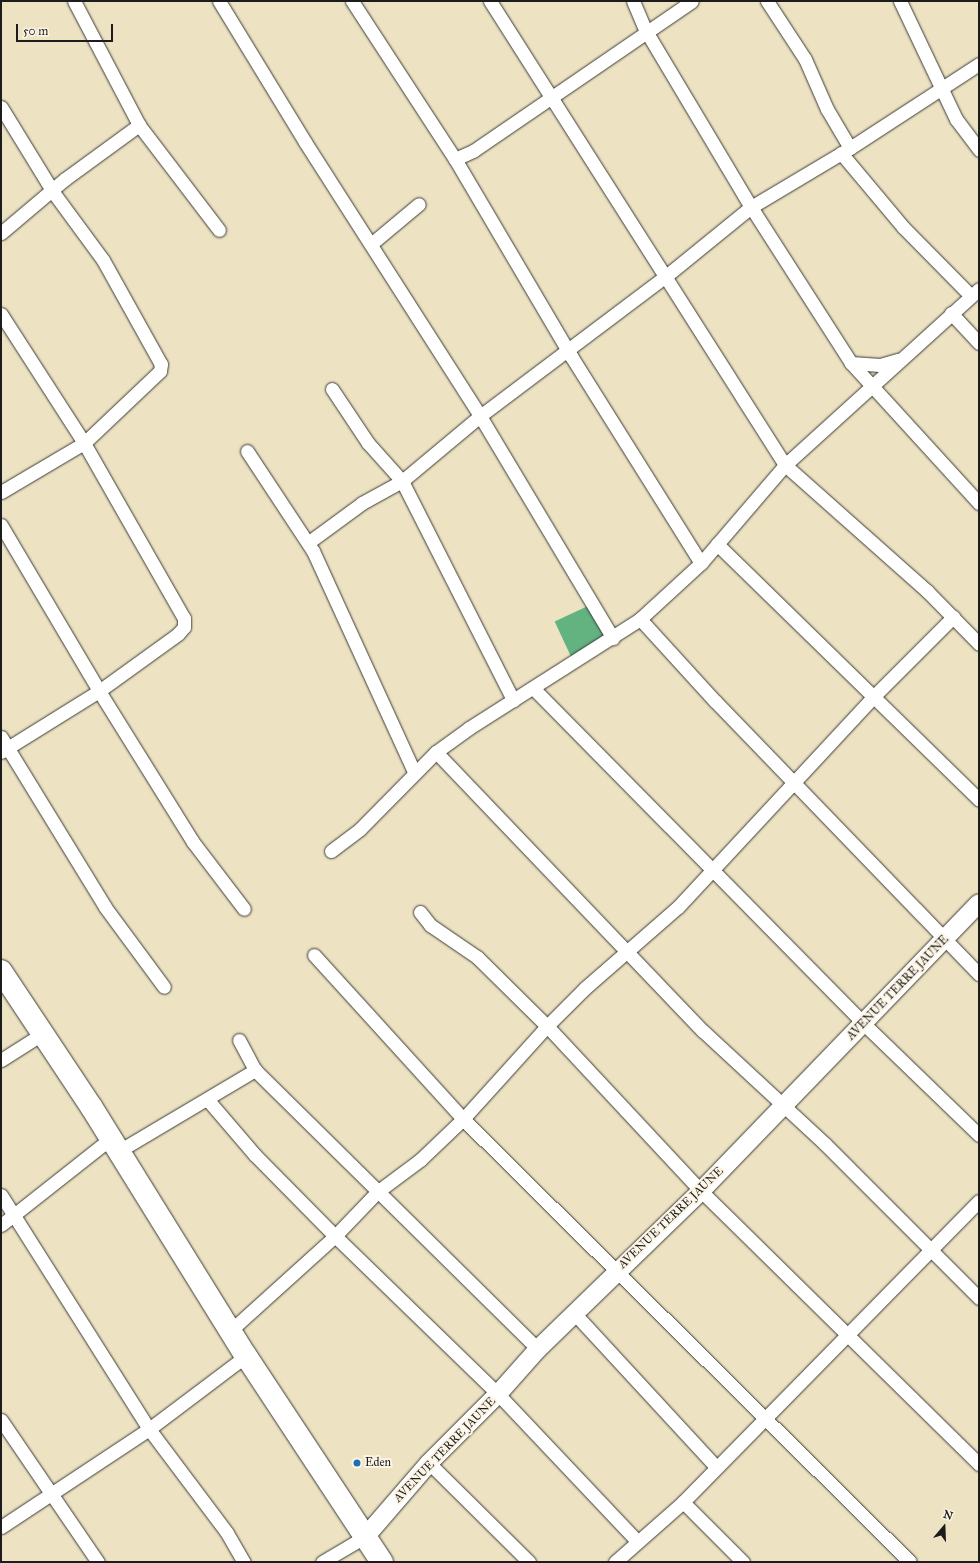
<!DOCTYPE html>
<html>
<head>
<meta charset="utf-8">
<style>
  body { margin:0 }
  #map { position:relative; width:980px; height:1563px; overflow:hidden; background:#ede3c3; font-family:"IM FELL Great Primer",serif }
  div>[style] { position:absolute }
  .forest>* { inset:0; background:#62b380; transform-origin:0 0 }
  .roads { filter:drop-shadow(0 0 1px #3b3a35) drop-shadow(0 0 1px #3b3a35) }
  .street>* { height:13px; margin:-6.5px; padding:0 6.5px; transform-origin:6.5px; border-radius:6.5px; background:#fff }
  .secondary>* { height:18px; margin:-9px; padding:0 9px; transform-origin:9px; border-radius:9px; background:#fff }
  .highway>* { height:22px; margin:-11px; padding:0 11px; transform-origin:11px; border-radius:11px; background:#fff }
  .dots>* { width:11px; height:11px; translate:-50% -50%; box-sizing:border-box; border:2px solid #fcf5e5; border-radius:50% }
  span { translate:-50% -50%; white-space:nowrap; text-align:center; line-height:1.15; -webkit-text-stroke:4px #fcf5e5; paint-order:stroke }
  .street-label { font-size:12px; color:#1c1c1c }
  .poi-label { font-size:12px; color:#1c1c1c }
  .left { translate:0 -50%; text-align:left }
  .frame { position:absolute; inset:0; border:2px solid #1c1c1c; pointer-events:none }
  .north { position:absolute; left:924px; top:1507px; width:40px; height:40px; -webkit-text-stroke:3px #fcf5e5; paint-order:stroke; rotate:19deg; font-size:11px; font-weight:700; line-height:16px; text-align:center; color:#1c1c1c }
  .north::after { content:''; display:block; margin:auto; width:14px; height:18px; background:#1c1c1c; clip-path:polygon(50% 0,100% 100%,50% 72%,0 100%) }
  .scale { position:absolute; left:16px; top:24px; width:97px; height:18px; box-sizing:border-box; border:2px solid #1c1c1c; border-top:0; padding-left:5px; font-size:12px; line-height:14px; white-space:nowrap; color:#1c1c1c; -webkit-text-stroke:3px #fcf5e5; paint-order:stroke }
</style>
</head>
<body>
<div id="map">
  <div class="forest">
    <i style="left:590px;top:605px;width:38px;height:39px;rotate:65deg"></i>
  </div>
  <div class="roads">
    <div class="street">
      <i style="left:74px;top:1px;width:140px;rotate:62.3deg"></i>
      <i style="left:139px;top:125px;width:132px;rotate:52.7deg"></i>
      <i style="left:219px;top:1px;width:165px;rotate:58.6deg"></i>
      <i style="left:305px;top:142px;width:325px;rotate:57.4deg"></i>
      <i style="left:480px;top:416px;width:259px;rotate:59.1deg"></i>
      <i style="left:352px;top:1px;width:189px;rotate:56.9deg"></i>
      <i style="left:455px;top:159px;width:229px;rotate:59.5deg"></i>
      <i style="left:571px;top:356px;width:244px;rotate:57.9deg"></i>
      <i style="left:490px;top:1px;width:550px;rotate:57.55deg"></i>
      <i style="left:785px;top:465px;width:190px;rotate:41.6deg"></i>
      <i style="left:927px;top:591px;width:74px;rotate:45.5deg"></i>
      <i style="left:633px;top:1px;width:33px;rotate:67deg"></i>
      <i style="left:646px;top:31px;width:205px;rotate:59.2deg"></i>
      <i style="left:751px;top:207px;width:185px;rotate:57.3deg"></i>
      <i style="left:851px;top:363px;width:190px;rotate:47.6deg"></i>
      <i style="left:767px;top:1px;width:69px;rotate:56.8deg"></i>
      <i style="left:805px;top:59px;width:55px;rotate:66.3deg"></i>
      <i style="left:827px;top:109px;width:45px;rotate:59.5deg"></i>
      <i style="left:900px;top:1px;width:131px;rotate:64.6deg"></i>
      <i style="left:956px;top:119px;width:39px;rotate:53deg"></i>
      <i style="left:1px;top:107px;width:100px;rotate:58.5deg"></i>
      <i style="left:53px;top:192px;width:84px;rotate:53.7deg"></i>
      <i style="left:103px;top:260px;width:119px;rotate:60.9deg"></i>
      <i style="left:161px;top:364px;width:7px;rotate:98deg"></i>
      <i style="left:160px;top:371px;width:105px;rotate:136.5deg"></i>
      <i style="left:84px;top:443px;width:96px;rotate:149.4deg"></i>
      <i style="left:841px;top:153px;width:97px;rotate:50deg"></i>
      <i style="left:903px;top:227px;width:95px;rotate:45.4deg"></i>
      <i style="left:455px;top:159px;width:20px;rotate:-24deg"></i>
      <i style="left:473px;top:151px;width:265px;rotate:-34.4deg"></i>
      <i style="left:1px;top:233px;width:84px;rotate:-40.2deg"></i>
      <i style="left:65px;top:179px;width:92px;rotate:-36.1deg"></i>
      <i style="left:371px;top:244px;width:62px;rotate:-39.8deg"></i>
      <i style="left:951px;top:313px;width:41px;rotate:47deg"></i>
      <i style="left:1px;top:314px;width:153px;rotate:57.2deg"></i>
      <i style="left:84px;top:443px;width:202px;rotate:60.3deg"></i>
      <i style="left:184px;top:618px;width:9px;rotate:90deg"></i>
      <i style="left:184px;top:627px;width:9px;rotate:131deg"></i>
      <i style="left:178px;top:634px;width:97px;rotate:144.2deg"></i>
      <i style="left:99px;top:691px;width:115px;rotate:148.1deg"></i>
      <i style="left:851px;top:363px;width:29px;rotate:4deg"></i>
      <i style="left:880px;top:365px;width:19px;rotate:-16deg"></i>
      <i style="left:332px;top:389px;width:65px;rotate:56.3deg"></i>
      <i style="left:368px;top:443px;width:51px;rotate:48.2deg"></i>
      <i style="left:402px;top:481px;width:246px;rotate:63.1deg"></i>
      <i style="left:247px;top:451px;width:120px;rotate:56.6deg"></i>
      <i style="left:313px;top:551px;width:243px;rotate:65.4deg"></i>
      <i style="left:1px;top:525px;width:193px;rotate:59.4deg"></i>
      <i style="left:99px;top:691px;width:178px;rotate:58.1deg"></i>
      <i style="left:193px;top:842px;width:84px;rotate:52.7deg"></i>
      <i style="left:309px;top:542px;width:66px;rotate:-36.3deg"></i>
      <i style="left:362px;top:503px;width:46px;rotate:-28.8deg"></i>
      <i style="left:402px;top:481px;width:102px;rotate:-39.8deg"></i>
      <i style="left:480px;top:416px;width:233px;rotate:-37deg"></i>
      <i style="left:666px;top:276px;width:109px;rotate:-39.1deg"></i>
      <i style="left:751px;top:207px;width:115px;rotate:-30.8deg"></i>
      <i style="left:850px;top:148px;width:154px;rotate:-33.1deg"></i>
      <i style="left:717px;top:544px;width:366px;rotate:44.3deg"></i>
      <i style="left:640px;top:619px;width:111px;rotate:47.6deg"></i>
      <i style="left:715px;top:701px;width:380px;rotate:46deg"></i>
      <i style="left:533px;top:688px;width:472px;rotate:45.4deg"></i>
      <i style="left:864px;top:1024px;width:160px;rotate:44deg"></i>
      <i style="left:1px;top:737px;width:199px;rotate:58.5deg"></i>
      <i style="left:105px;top:907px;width:99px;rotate:53.6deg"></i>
      <i style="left:436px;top:752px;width:386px;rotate:46.3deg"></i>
      <i style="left:703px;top:1031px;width:166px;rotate:42.8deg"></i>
      <i style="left:825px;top:1144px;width:218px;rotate:45deg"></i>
      <i style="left:331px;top:851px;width:36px;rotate:-37deg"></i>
      <i style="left:360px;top:829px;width:108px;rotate:-45.4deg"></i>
      <i style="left:436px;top:752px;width:41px;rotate:-36deg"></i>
      <i style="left:469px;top:728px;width:203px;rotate:-32.5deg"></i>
      <i style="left:640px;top:619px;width:83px;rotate:-42.6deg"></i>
      <i style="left:701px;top:563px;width:129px;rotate:-49.4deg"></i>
      <i style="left:785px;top:465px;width:262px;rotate:-42.2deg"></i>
      <i style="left:420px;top:912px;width:16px;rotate:52deg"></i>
      <i style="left:430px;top:925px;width:57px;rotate:34.2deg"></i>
      <i style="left:477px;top:957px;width:98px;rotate:44.6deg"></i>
      <i style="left:547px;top:1026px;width:226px;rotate:47deg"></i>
      <i style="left:701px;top:1191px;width:390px;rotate:44.5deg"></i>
      <i style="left:314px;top:955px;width:222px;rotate:47.7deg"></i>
      <i style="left:463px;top:1119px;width:629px;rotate:44.74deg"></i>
      <i style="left:239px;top:1040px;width:34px;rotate:62deg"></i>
      <i style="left:255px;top:1070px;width:397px;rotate:44.6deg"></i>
      <i style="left:1px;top:1060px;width:49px;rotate:-32.4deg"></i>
      <i style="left:207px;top:1099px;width:74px;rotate:49.4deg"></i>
      <i style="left:255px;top:1155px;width:114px;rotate:45.4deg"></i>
      <i style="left:335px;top:1236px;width:227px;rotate:44.1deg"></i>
      <i style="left:498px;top:1394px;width:202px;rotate:46.6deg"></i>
      <i style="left:117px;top:1152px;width:161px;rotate:-30.7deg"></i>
      <i style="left:1px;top:1195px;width:277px;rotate:57.7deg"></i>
      <i style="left:149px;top:1429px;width:130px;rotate:53.1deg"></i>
      <i style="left:227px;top:1533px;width:34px;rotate:60deg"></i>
      <i style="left:1px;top:1225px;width:139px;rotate:-38.3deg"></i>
      <i style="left:575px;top:1314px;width:209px;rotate:47.3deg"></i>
      <i style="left:230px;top:1331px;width:142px;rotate:-42.1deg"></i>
      <i style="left:335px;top:1236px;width:61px;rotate:-46.3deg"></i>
      <i style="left:377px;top:1192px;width:54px;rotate:-36.7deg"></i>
      <i style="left:420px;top:1160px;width:59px;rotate:-43.6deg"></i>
      <i style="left:463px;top:1119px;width:125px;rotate:-47.9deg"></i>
      <i style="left:547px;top:1026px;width:54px;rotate:-45deg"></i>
      <i style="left:585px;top:988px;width:123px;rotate:-41.1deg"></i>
      <i style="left:678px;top:907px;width:285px;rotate:-47.1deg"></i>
      <i style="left:872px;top:698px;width:115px;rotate:-45deg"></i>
      <i style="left:1px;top:1420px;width:172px;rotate:55.7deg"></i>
      <i style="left:429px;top:1463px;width:141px;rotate:44.7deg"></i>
      <i style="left:683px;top:1502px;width:85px;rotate:45deg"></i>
      <i style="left:1px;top:1527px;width:178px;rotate:-33.5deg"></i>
      <i style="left:149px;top:1429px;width:121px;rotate:-37deg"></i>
      <i style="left:322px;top:1562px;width:51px;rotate:-30.6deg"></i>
      <i style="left:615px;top:1562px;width:91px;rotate:-41.4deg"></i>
      <i style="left:683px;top:1502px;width:422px;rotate:-45.5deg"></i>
    </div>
    <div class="secondary">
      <i style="left:366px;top:1536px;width:96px;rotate:-49.2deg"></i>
      <i style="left:429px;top:1463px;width:98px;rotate:-45deg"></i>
      <i style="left:498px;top:1394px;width:60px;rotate:-48.4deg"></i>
      <i style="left:538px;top:1349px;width:227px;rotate:-44.1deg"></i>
      <i style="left:701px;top:1191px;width:400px;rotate:-46deg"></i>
    </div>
    <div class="highway">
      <i style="left:1px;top:971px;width:164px;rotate:56.4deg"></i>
      <i style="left:92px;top:1108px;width:292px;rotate:58.2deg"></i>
      <i style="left:246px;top:1356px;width:247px;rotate:56.6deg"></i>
    </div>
  </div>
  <div class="dots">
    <i style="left:357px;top:1463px;background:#1f6fb2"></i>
  </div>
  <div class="street-label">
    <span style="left:898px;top:988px;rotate:-46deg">AVENUE TERRE JAUNE</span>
    <span style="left:671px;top:1218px;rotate:-44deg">AVENUE TERRE JAUNE</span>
    <span style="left:445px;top:1450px;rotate:-46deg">AVENUE TERRE JAUNE</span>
  </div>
  <div class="poi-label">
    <span class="left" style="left:365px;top:1463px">Eden</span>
  </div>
  <div class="frame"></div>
  <div class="north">N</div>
  <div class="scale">50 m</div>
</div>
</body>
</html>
